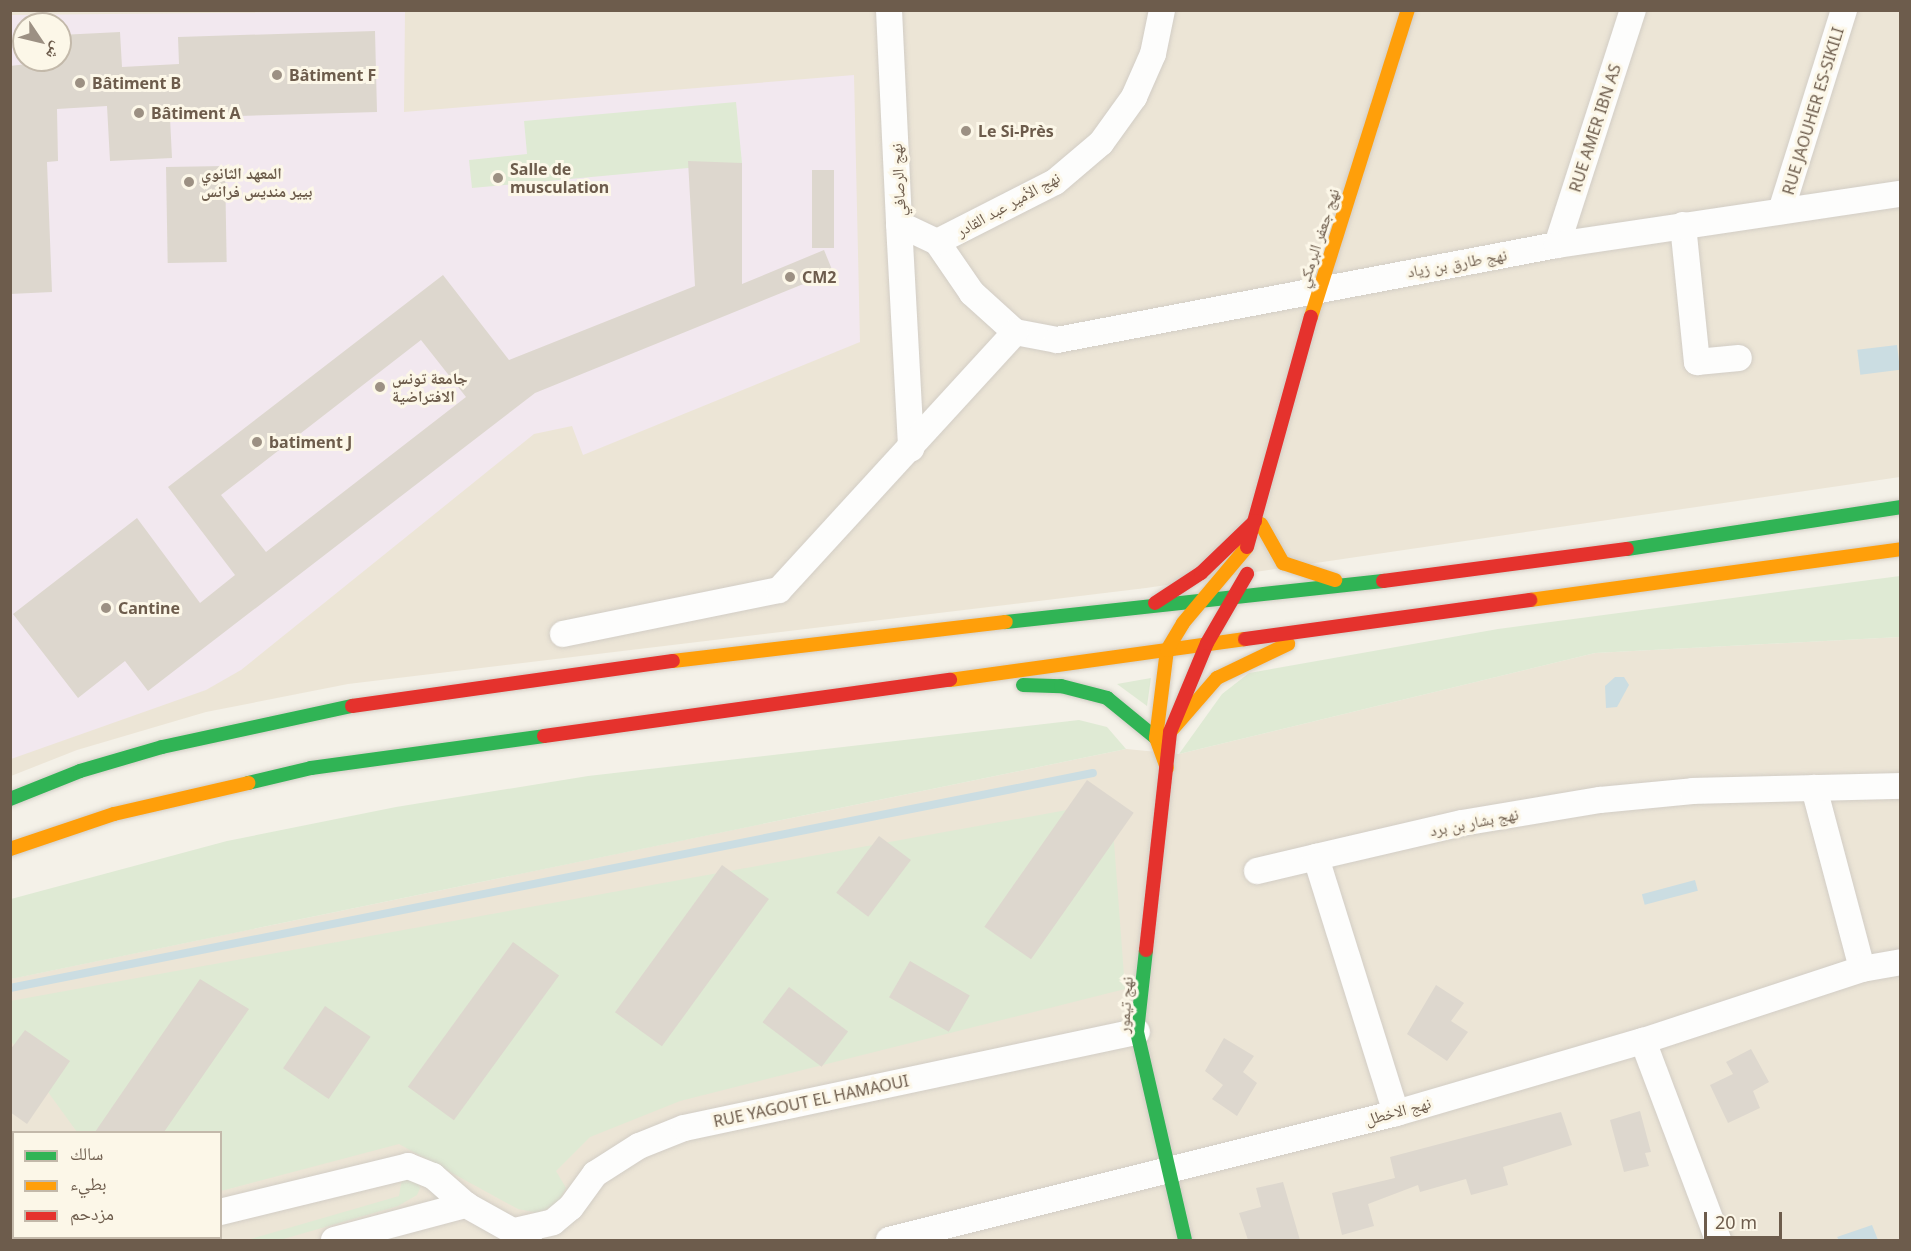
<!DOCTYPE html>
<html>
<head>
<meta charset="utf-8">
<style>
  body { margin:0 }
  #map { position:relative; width:1911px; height:1251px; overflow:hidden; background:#f4f1e8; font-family:"Noto Sans","Noto Naskh Arabic",sans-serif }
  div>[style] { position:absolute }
  .residential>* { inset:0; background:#ece5d6 }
  .education>* { inset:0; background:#f2e8ef }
  .green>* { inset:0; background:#dfead4 }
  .water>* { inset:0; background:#cbdde2; transform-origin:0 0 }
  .stream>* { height:8px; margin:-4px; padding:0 4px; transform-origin:4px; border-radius:4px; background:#cbdde2 }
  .building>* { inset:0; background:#ddd7ce; transform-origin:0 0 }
  .roads { filter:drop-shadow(0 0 2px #d2cdc5) drop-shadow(0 0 2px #d2cdc5) }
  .street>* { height:26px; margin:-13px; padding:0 13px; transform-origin:13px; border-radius:13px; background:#fdfdfc }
  .fast>* { height:14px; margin:-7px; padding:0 7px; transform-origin:7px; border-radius:7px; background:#30b455 }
  .slow>* { height:14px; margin:-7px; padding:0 7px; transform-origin:7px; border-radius:7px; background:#ff9f0a }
  .jam>* { height:14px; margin:-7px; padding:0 7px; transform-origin:7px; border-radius:7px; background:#e5322d }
  .dots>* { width:16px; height:16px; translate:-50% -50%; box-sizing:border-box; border:3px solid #fcf7e8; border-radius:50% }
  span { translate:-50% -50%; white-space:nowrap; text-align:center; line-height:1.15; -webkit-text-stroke:6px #fcf7e8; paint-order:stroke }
  .poi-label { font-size:16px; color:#6d5c4c; font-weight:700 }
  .left { translate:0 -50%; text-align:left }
  .street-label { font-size:16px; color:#6d5c4c }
  .frame { position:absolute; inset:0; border:12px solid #6d5c4c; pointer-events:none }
  .legend { position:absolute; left:12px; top:1131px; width:210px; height:108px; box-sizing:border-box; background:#fcf7e8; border:2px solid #c3b9aa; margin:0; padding:8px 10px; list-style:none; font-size:18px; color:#6d5c4c }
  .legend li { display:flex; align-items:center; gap:12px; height:30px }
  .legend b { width:30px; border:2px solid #c3b9aa }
  .north { position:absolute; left:12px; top:12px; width:60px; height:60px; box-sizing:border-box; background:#fcf7e8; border:2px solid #c3b9aa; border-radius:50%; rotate:125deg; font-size:16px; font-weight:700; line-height:24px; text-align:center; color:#6d5c4c }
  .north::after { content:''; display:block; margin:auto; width:21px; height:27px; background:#9c9083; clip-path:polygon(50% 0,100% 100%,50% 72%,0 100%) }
  .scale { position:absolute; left:1704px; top:1212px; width:78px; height:27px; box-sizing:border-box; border:3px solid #6d5c4c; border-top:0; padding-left:8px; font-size:18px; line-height:21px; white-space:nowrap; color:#6d5c4c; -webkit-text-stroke:4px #fcf7e8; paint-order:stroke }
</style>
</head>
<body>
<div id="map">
  <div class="residential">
    <i style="clip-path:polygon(evenodd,11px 11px,1900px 11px,1900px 477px,1146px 588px,348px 684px,206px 712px,77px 750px,11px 776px,11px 11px,24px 24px,60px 24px,60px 60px,24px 60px,24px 24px)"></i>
    <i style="clip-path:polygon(evenodd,1900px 637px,1900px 1240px,11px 1240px,10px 979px,1126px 749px,1179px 754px,1595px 653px,1900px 637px,14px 1132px,220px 1132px,220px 1238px,14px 1238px,14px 1132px)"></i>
  </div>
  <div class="education">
    <i style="clip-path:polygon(evenodd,405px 11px,404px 112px,854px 75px,860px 342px,583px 455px,572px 426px,534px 434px,241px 670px,206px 690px,11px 759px,10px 15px,405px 11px,24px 24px,60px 24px,60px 60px,24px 60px,24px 24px)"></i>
  </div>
  <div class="green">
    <i style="clip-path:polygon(736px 102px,742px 163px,472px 188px,469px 160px,527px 154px,524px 121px)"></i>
    <i style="clip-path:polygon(1900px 576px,1900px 637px,1595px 653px,1179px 754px,1222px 694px,1249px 673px,1498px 629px)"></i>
    <i style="clip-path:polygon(1151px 678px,1147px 706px,1117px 684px)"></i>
    <i style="clip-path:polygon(1079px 720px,1107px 727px,1126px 749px,11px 979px,11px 899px,227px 841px,396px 807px,588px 776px)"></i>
    <i style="clip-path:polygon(1111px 802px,1125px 989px,680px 1101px,590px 1137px,556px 1171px,566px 1188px,558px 1203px,539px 1213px,518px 1209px,399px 1144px,221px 1191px,220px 1132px,77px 1132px,11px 1041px,10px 1001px)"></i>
    <i style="clip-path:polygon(403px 1173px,417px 1179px,420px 1188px,417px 1195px,398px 1206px,280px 1240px,247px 1240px,399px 1196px)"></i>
  </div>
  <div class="water">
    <i style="left:1897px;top:345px;width:25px;height:40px;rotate:83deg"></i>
    <i style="clip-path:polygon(1615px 677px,1624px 677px,1629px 685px,1617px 707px,1606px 708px,1605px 686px)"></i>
    <i style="left:1695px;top:880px;width:11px;height:55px;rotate:75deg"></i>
    <i style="clip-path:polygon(1872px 1225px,1878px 1240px,1839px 1240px,1837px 1237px)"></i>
  </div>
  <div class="stream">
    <i style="left:10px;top:988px;width:1104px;rotate:-11.23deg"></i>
  </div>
  <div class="building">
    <i style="clip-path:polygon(375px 31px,377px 112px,170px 118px,172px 158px,110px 161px,107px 106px,57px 109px,58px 161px,47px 162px,52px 292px,10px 294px,10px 66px,60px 60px,60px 35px,120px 32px,122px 67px,179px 64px,178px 37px)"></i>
    <i style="clip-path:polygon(evenodd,688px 161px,742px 163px,742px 284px,824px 250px,833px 272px,535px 393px,148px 691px,125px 661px,78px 698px,13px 614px,137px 518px,200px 603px,235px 575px,168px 487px,443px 275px,509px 360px,695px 286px,688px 161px,421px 340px,466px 397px,266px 552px,221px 495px,421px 340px)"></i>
    <i style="left:225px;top:166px;width:96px;height:59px;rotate:89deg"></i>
    <i style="left:834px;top:170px;width:78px;height:22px;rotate:90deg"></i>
    <i style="left:1087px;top:780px;width:57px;height:179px;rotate:35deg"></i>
    <i style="left:879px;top:836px;width:40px;height:71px;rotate:37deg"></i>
    <i style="left:722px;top:865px;width:58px;height:182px;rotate:36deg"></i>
    <i style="left:513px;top:942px;width:57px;height:179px;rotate:36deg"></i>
    <i style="left:910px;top:961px;width:69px;height:42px;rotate:30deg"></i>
    <i style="clip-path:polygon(200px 979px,249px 1009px,164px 1132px,95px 1132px)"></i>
    <i style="clip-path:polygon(1436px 985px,1464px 1003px,1451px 1021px,1468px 1032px,1447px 1061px,1407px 1034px)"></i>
    <i style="left:789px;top:987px;width:74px;height:44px;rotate:37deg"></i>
    <i style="left:325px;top:1006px;width:55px;height:75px;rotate:34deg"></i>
    <i style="clip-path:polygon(25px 1030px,70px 1061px,27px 1124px,10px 1112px,10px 1050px)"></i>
    <i style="clip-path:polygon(1224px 1038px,1254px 1056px,1243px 1072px,1257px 1083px,1237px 1116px,1212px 1099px,1223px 1085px,1205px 1071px)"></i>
    <i style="clip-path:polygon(1751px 1049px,1769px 1082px,1753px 1091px,1760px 1108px,1728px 1123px,1710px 1085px,1733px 1074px,1726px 1062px)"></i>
    <i style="clip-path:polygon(1640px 1111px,1651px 1152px,1645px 1153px,1649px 1166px,1624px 1172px,1610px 1120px)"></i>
    <i style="clip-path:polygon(1561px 1112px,1572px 1145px,1503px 1167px,1508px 1185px,1471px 1195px,1466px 1179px,1420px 1192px,1418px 1185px,1368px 1204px,1374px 1226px,1342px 1235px,1332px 1193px,1395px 1178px,1390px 1157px)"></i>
    <i style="clip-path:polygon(1283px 1182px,1300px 1240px,1248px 1240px,1239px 1213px,1261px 1207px,1256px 1188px)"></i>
  </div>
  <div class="roads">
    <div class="street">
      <i style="left:889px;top:10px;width:214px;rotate:87.3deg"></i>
      <i style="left:899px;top:224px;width:42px;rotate:25.3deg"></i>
      <i style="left:937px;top:242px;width:62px;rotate:55.5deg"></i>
      <i style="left:972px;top:293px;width:58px;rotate:42.2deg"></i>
      <i style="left:1781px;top:211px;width:211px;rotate:-72.6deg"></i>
      <i style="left:899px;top:224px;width:225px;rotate:86.9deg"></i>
      <i style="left:1683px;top:225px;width:138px;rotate:84.2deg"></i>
      <i style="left:1697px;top:362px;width:42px;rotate:-5.4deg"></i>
      <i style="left:937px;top:242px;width:132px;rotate:-27deg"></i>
      <i style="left:1055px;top:182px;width:60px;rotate:-40.3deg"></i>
      <i style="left:1101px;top:143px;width:57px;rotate:-54.3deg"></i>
      <i style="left:1134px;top:97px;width:47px;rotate:-66.2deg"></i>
      <i style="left:1153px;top:54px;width:45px;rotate:-78.4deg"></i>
      <i style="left:1557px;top:245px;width:247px;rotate:-72.1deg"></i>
      <i style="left:1015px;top:332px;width:43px;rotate:10.8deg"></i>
      <i style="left:1057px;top:340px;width:509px;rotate:-10.76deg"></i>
      <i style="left:1557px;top:245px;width:347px;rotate:-8.5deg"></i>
      <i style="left:563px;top:634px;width:220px;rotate:-11.5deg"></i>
      <i style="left:779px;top:590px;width:350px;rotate:-47.5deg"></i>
      <i style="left:1814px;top:788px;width:187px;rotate:75.1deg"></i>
      <i style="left:1257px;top:871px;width:61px;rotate:-13.3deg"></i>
      <i style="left:1643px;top:1041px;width:213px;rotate:69.3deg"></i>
      <i style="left:1396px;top:1113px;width:268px;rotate:-107.4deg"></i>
      <i style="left:1316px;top:857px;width:150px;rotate:-13.1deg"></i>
      <i style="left:1462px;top:823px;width:140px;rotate:-9.5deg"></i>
      <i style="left:1600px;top:800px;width:93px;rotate:-5.5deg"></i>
      <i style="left:1693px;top:791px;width:207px;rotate:-1.4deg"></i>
      <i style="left:10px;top:1164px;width:4px;rotate:14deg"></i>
      <i style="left:220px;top:1212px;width:194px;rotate:-13.7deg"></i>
      <i style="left:408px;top:1166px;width:27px;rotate:22deg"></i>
      <i style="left:433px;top:1176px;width:44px;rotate:41.3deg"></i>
      <i style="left:466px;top:1205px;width:72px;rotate:29.1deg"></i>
      <i style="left:515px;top:1231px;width:39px;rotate:-13deg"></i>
      <i style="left:553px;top:1222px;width:23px;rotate:-40deg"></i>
      <i style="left:571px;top:1207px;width:41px;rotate:-54deg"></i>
      <i style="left:595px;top:1174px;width:52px;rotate:-32.5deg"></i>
      <i style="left:639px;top:1146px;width:48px;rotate:-21.8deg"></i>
      <i style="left:684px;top:1128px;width:463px;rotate:-12deg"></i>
      <i style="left:124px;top:1240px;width:2px;rotate:-63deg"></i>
      <i style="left:334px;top:1240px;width:137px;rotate:-14.9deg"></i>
      <i style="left:889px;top:1240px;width:523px;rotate:-14.06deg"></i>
      <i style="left:1396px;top:1113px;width:257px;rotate:-16.3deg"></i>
      <i style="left:1643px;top:1041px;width:231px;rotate:-18.2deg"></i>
      <i style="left:1862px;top:969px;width:39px;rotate:-10deg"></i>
    </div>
    <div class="fast">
      <i style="left:1627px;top:549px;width:276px;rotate:-8.7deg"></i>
      <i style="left:1006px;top:622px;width:379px;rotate:-6.2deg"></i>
      <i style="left:1023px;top:685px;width:38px;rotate:2deg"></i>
      <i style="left:1061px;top:686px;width:48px;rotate:14.6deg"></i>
      <i style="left:1107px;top:698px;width:63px;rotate:39.2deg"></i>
      <i style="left:248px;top:783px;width:65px;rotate:-13.4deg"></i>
      <i style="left:311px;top:768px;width:235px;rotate:-7.8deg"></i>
      <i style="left:10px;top:799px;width:75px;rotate:-21.8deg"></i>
      <i style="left:80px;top:771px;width:85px;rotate:-16.3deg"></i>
      <i style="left:162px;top:747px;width:194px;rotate:-12.2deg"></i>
      <i style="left:1146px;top:950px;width:82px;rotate:96.3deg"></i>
      <i style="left:1137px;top:1032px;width:213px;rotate:77deg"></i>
    </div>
    <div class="slow">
      <i style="left:1311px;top:317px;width:322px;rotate:-72.5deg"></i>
      <i style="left:1261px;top:524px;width:45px;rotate:60.6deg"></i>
      <i style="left:1283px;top:563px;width:55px;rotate:18.1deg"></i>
      <i style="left:1530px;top:600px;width:373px;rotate:-7.8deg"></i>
      <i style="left:673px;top:661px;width:335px;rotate:-6.7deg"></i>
      <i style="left:950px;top:680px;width:298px;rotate:-7.9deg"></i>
      <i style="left:1170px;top:732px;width:72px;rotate:-49deg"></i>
      <i style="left:1217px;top:678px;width:79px;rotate:-25.6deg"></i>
      <i style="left:1167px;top:768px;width:32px;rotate:-110deg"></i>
      <i style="left:1156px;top:738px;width:89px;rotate:-82.9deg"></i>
      <i style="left:1167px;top:650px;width:31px;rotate:-59deg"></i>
      <i style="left:1183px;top:623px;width:99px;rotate:-49.9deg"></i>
      <i style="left:10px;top:849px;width:110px;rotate:-18.6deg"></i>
      <i style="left:114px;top:814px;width:138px;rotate:-13deg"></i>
    </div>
    <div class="jam">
      <i style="left:1247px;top:547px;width:239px;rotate:-74.5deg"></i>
      <i style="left:1383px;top:581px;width:246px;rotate:-7.5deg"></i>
      <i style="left:1155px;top:603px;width:55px;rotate:-33.1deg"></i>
      <i style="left:1201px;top:573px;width:75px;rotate:-43.9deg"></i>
      <i style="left:1245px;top:639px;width:288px;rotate:-7.8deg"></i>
      <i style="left:352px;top:706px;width:324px;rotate:-8deg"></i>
      <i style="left:544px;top:736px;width:410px;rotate:-7.9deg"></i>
      <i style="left:1146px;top:950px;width:219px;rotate:-83.7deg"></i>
      <i style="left:1170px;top:732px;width:96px;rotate:-67.4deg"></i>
      <i style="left:1207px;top:643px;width:80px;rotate:-59.9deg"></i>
    </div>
  </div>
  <div class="dots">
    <i style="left:277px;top:75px;background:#9c9083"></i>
    <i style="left:80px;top:83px;background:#9c9083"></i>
    <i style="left:139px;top:113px;background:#9c9083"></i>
    <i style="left:966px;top:131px;background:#9c9083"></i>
    <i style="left:498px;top:178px;background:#9c9083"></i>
    <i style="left:189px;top:182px;background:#9c9083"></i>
    <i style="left:790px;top:277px;background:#9c9083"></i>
    <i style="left:380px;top:387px;background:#9c9083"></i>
    <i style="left:257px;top:442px;background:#9c9083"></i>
    <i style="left:106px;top:608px;background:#9c9083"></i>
  </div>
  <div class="poi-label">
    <span class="left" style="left:289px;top:75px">Bâtiment F</span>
    <span class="left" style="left:92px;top:83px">Bâtiment B</span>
    <span class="left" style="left:151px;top:113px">Bâtiment A</span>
    <span class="left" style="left:978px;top:131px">Le Si-Près</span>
    <span class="left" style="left:510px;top:178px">Salle de<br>musculation</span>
    <span class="left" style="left:201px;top:182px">المعهد الثانوي<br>بيير منديس فرانس</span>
    <span class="left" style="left:802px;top:277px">CM2</span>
    <span class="left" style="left:392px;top:387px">جامعة تونس<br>الافتراضية</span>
    <span class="left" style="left:269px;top:442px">batiment J</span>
    <span class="left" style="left:118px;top:608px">Cantine</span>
  </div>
  <div class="street-label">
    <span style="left:1813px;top:111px;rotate:-73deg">RUE JAOUHER ES-SIKILI</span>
    <span style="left:1595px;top:128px;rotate:-72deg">RUE AMER IBN AS</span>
    <span style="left:898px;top:180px;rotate:-93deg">نهج الرصافي</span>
    <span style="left:1008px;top:204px;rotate:-29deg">نهج الأمير عبد القادر</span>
    <span style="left:1318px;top:238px;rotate:-72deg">نهج جعفر البرمكي</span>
    <span style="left:1457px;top:263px;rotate:-10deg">نهج طارق بن زياد</span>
    <span style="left:1474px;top:822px;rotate:-11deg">نهج بشار بن برد</span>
    <span style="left:1125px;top:1005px;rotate:-86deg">نهج تيمور</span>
    <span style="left:811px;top:1101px;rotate:-12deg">RUE YAGOUT EL HAMAOUI</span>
    <span style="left:1398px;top:1111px;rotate:-15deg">نهج الاخطل</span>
  </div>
  <div class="frame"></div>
  <ul class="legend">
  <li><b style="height:8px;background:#30b455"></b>سالك</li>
  <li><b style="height:8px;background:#ff9f0a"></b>بطيء</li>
  <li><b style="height:8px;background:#e5322d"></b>مزدحم</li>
  </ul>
  <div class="north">ش</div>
  <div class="scale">20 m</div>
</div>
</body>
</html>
